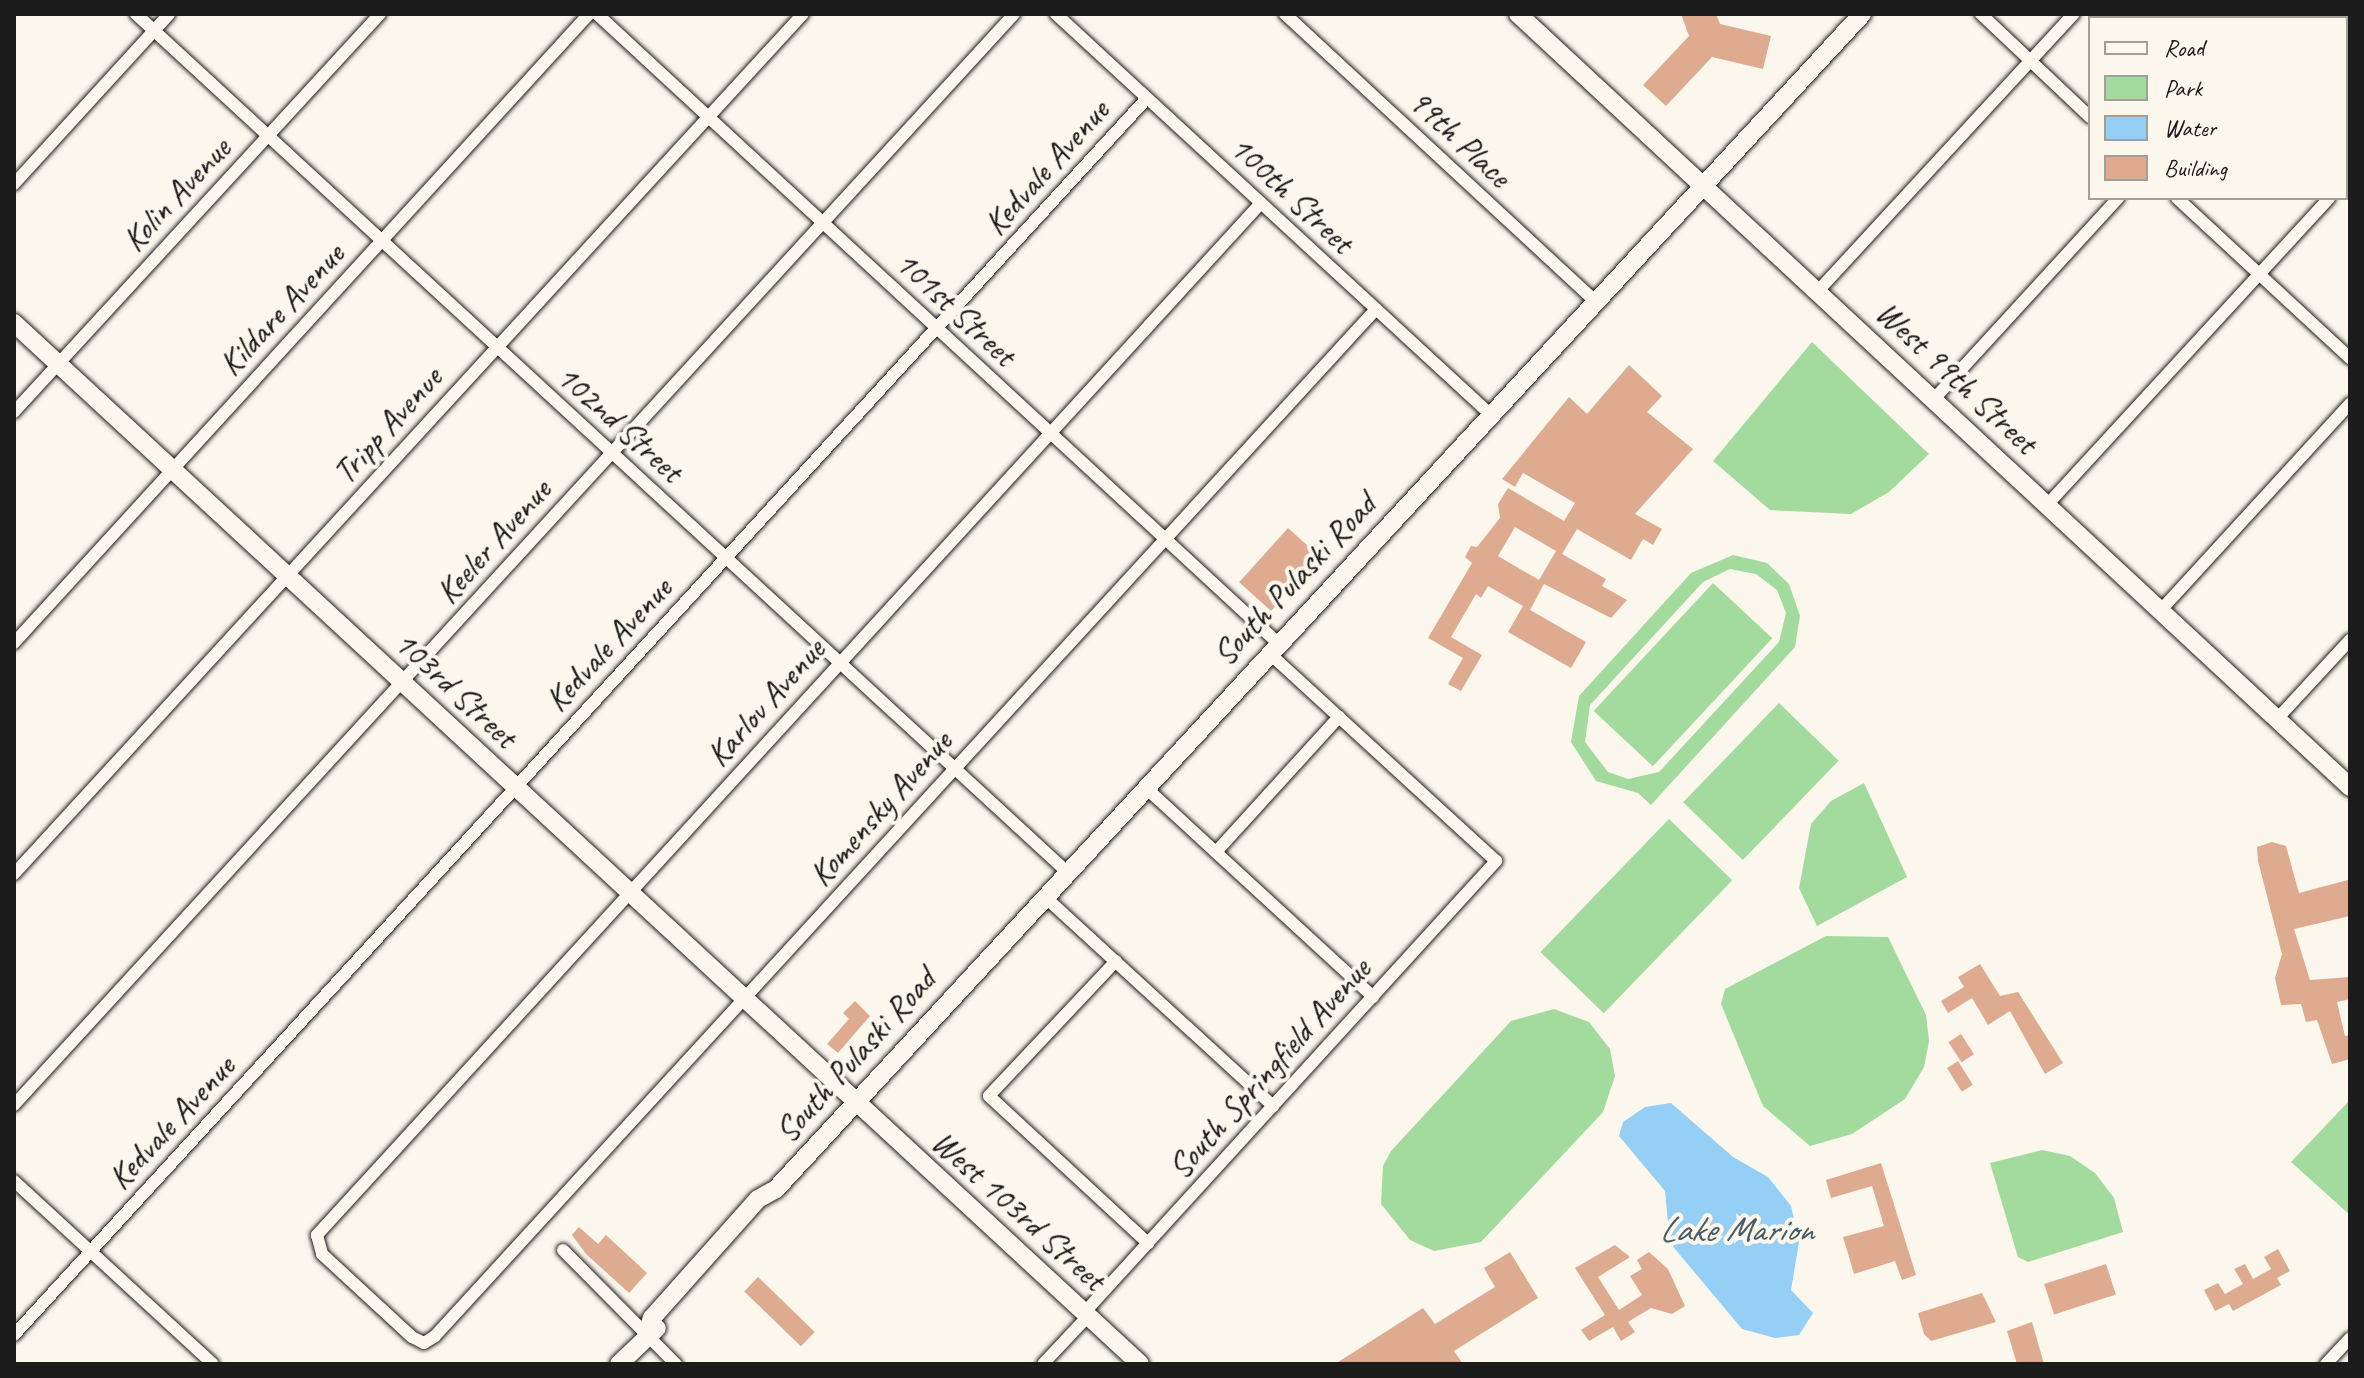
<!DOCTYPE html>
<html>
<head>
<meta charset="utf-8">
<style>
  body { margin:0 }
  #map { position:relative; width:2364px; height:1378px; overflow:hidden; background:#fbf7ec; font-family:Caveat,sans-serif }
  div>[style] { position:absolute }
  .green>* { inset:0; background:#a3da9e; transform-origin:0 0 }
  .water>* { inset:0; background:#96cff6 }
  .building>* { inset:0; background:#deab91; transform-origin:0 0 }
  .roads { filter:drop-shadow(0 0 2px #1c1c1c) drop-shadow(0 0 2px #1c1c1c) }
  .street>* { height:12px; margin:-6px; padding:0 6px; transform-origin:6px; border-radius:6px; background:#fbf7ec }
  .secondary>* { height:18px; margin:-9px; padding:0 9px; transform-origin:9px; border-radius:9px; background:#fbf7ec }
  span { translate:-50% -50%; white-space:nowrap; text-align:center; line-height:1.15; -webkit-text-stroke:8px #fbf7ec; paint-order:stroke }
  .street-label { font-size:34px; color:#1c1c1c }
  .water-label { font-size:36px; color:#475b68; font-style:italic }
  .frame { position:absolute; inset:0; border:16px solid #1c1c1c; pointer-events:none }
  .legend { position:absolute; left:2088px; top:16px; width:260px; height:184px; box-sizing:border-box; background:#fbf7ec; border:2px solid #a29f99; margin:0; padding:10px 14px; list-style:none; font-size:24px; color:#1c1c1c }
  .legend li { display:flex; align-items:center; gap:16px; height:40px }
  .legend b { width:40px; border:2px solid #a29f99 }
</style>
</head>
<body>
<div id="map">
  <div class="green">
    <i style="clip-path:polygon(1812px 342px,1929px 454px,1889px 492px,1851px 514px,1770px 510px,1713px 461px)"></i>
    <i style="clip-path:polygon(evenodd,1733px 555px,1767px 563px,1789px 584px,1800px 616px,1795px 647px,1651px 805px,1638px 793px,1596px 781px,1571px 742px,1579px 696px,1691px 573px,1733px 555px,1730px 569px,1756px 574px,1777px 590px,1786px 613px,1779px 642px,1659px 772px,1628px 779px,1608px 772px,1585px 742px,1590px 705px,1703px 582px,1730px 569px)"></i>
    <i style="left:1713px;top:583px;width:81px;height:175px;rotate:43deg"></i>
    <i style="left:1779px;top:703px;width:83px;height:138px;rotate:44deg"></i>
    <i style="clip-path:polygon(1864px 783px,1907px 877px,1817px 926px,1799px 888px,1811px 824px,1831px 801px)"></i>
    <i style="left:1669px;top:819px;width:88px;height:185px;rotate:44deg"></i>
    <i style="clip-path:polygon(1826px 936px,1888px 937px,1926px 1015px,1929px 1041px,1924px 1067px,1905px 1099px,1852px 1134px,1810px 1146px,1763px 1106px,1721px 1004px,1725px 989px)"></i>
    <i style="clip-path:polygon(1554px 1009px,1589px 1022px,1610px 1049px,1615px 1076px,1603px 1112px,1481px 1242px,1434px 1251px,1410px 1240px,1381px 1204px,1383px 1166px,1391px 1151px,1511px 1021px)"></i>
    <i style="clip-path:polygon(2350px 1100px,2350px 1215px,2291px 1162px)"></i>
    <i style="clip-path:polygon(2042px 1150px,2070px 1156px,2095px 1173px,2114px 1198px,2123px 1232px,2028px 1262px,2018px 1257px,1990px 1163px)"></i>
  </div>
  <div class="water">
    <i style="clip-path:polygon(1671px 1103px,1733px 1157px,1768px 1177px,1791px 1206px,1799px 1242px,1791px 1290px,1813px 1313px,1799px 1335px,1775px 1338px,1742px 1329px,1670px 1243px,1665px 1191px,1619px 1136px,1623px 1122px,1645px 1107px)"></i>
  </div>
  <div class="building">
    <i style="clip-path:polygon(1681px 14px,1716px 14px,1720px 24px,1771px 36px,1763px 69px,1712px 57px,1666px 106px,1643px 85px,1689px 36px)"></i>
    <i style="clip-path:polygon(evenodd,1629px 365px,1662px 396px,1647px 412px,1693px 449px,1635px 514px,1662px 529px,1653px 545px,1643px 539px,1631px 560px,1577px 529px,1562px 554px,1606px 579px,1602px 586px,1627px 600px,1611px 618px,1544px 584px,1530px 610px,1586px 642px,1571px 668px,1508px 632px,1523px 606px,1488px 586px,1481px 598px,1476px 594px,1451px 637px,1482px 655px,1461px 691px,1448px 684px,1463px 658px,1428px 638px,1472px 563px,1465px 557px,1471px 546px,1477px 547px,1500px 518px,1498px 504px,1508px 488px,1564px 521px,1575px 503px,1523px 473px,1515px 487px,1502px 479px,1569px 397px,1587px 414px,1629px 365px,1515px 527px,1556px 551px,1539px 580px,1498px 556px,1515px 527px)"></i>
    <i style="left:1288px;top:528px;width:43px;height:73px;rotate:42deg"></i>
    <i style="clip-path:polygon(2272px 842px,2286px 846px,2299px 893px,2348px 880px,2350px 916px,2294px 929px,2310px 980px,2350px 977px,2350px 999px,2337px 1002px,2345px 1036px,2350px 1035px,2350px 1059px,2332px 1064px,2317px 1020px,2306px 1022px,2301px 1004px,2281px 1005px,2275px 978px,2282px 954px,2258px 861px,2257px 847px)"></i>
    <i style="clip-path:polygon(1980px 964px,2000px 996px,2018px 992px,2063px 1063px,2045px 1074px,2010px 1011px,1988px 1025px,1972px 998px,1948px 1013px,1941px 1001px,1964px 987px,1958px 977px)"></i>
    <i style="clip-path:polygon(855px 1001px,870px 1016px,838px 1053px,827px 1044px,849px 1019px,843px 1013px)"></i>
    <i style="left:1961px;top:1034px;width:24px;height:15px;rotate:57deg"></i>
    <i style="left:1958px;top:1061px;width:28px;height:13px;rotate:58deg"></i>
    <i style="clip-path:polygon(1881px 1163px,1916px 1275px,1902px 1280px,1895px 1261px,1854px 1274px,1843px 1237px,1884px 1226px,1872px 1186px,1831px 1198px,1826px 1180px)"></i>
    <i style="clip-path:polygon(579px 1227px,598px 1244px,606px 1235px,647px 1273px,629px 1293px,586px 1254px,572px 1235px)"></i>
    <i style="clip-path:polygon(1615px 1245px,1630px 1257px,1598px 1277px,1619px 1310px,1642px 1295px,1630px 1276px,1642px 1269px,1637px 1260px,1649px 1252px,1668px 1269px,1685px 1306px,1672px 1314px,1651px 1308px,1628px 1322px,1635px 1332px,1621px 1341px,1613px 1327px,1589px 1341px,1581px 1330px,1605px 1315px,1575px 1268px)"></i>
    <i style="clip-path:polygon(2278px 1249px,2290px 1271px,2277px 1278px,2281px 1285px,2233px 1311px,2229px 1304px,2215px 1311px,2204px 1290px,2218px 1283px,2225px 1294px,2243px 1284px,2234px 1269px,2245px 1264px,2253px 1279px,2271px 1269px,2264px 1257px)"></i>
    <i style="clip-path:polygon(1510px 1252px,1538px 1298px,1454px 1351px,1463px 1364px,1335px 1364px,1423px 1308px,1435px 1324px,1495px 1287px,1484px 1268px)"></i>
    <i style="left:2106px;top:1264px;width:32px;height:65px;rotate:72deg"></i>
    <i style="left:758px;top:1277px;width:79px;height:20px;rotate:44deg"></i>
    <i style="clip-path:polygon(1982px 1293px,1996px 1322px,1931px 1341px,1924px 1334px,1918px 1313px)"></i>
    <i style="clip-path:polygon(2032px 1322px,2044px 1364px,2017px 1364px,2007px 1331px)"></i>
  </div>
  <div class="roads">
    <div class="street">
      <i style="left:136px;top:14px;width:1266px;rotate:42.66deg"></i>
      <i style="left:597px;top:14px;width:927px;rotate:42.73deg"></i>
      <i style="left:1056px;top:14px;width:590px;rotate:42.67deg"></i>
      <i style="left:1285px;top:14px;width:425px;rotate:42.8deg"></i>
      <i style="left:1981px;top:14px;width:150px;rotate:43.4deg"></i>
      <i style="left:2284px;top:18px;width:6px;rotate:-45deg"></i>
      <i style="left:2346px;top:179px;width:6px;rotate:-45deg"></i>
      <i style="left:14px;top:184px;width:230px;rotate:-47.6deg"></i>
      <i style="left:2177px;top:198px;width:236px;rotate:42.8deg"></i>
      <i style="left:1261px;top:203px;width:1399px;rotate:132.45deg"></i>
      <i style="left:317px;top:1235px;width:20px;rotate:75deg"></i>
      <i style="left:322px;top:1254px;width:122px;rotate:42.7deg"></i>
      <i style="left:412px;top:1337px;width:13px;rotate:27deg"></i>
      <i style="left:424px;top:1343px;width:13px;rotate:-32deg"></i>
      <i style="left:435px;top:1336px;width:1393px;rotate:-47.5deg"></i>
      <i style="left:1818px;top:291px;width:377px;rotate:-47.3deg"></i>
      <i style="left:1934px;top:399px;width:273px;rotate:-47.5deg"></i>
      <i style="left:14px;top:412px;width:541px;rotate:-47.4deg"></i>
      <i style="left:2047px;top:505px;width:417px;rotate:-47.4deg"></i>
      <i style="left:2161px;top:610px;width:280px;rotate:-47.5deg"></i>
      <i style="left:14px;top:643px;width:852px;rotate:-47.57deg"></i>
      <i style="left:2277px;top:719px;width:108px;rotate:-47.3deg"></i>
      <i style="left:1145px;top:787px;width:310px;rotate:42.6deg"></i>
      <i style="left:1216px;top:852px;width:183px;rotate:-47.7deg"></i>
      <i style="left:14px;top:874px;width:1167px;rotate:-47.47deg"></i>
      <i style="left:1044px;top:896px;width:311px;rotate:42.5deg"></i>
      <i style="left:1116px;top:961px;width:185px;rotate:133.3deg"></i>
      <i style="left:989px;top:1096px;width:217px;rotate:42.8deg"></i>
      <i style="left:14px;top:1105px;width:1480px;rotate:-47.49deg"></i>
      <i style="left:14px;top:1181px;width:270px;rotate:42.6deg"></i>
      <i style="left:563px;top:1250px;width:161px;rotate:45.3deg"></i>
      <i style="left:1084px;top:1313px;width:612px;rotate:-47.65deg"></i>
      <i style="left:1496px;top:861px;width:308px;rotate:-137.5deg"></i>
      <i style="left:14px;top:1335px;width:1677px;rotate:-47.51deg"></i>
      <i style="left:1043px;top:1364px;width:66px;rotate:-46.8deg"></i>
      <i style="left:2326px;top:1364px;width:35px;rotate:-47deg"></i>
    </div>
    <div class="secondary">
      <i style="left:1518px;top:14px;width:1136px;rotate:42.89deg"></i>
      <i style="left:14px;top:323px;width:1533px;rotate:42.75deg"></i>
      <i style="left:647px;top:1333px;width:16px;rotate:-72deg"></i>
      <i style="left:652px;top:1318px;width:159px;rotate:-48.3deg"></i>
      <i style="left:758px;top:1199px;width:21px;rotate:-29deg"></i>
      <i style="left:776px;top:1189px;width:1600px;rotate:-47.25deg"></i>
      <i style="left:619px;top:1364px;width:52px;rotate:-43.5deg"></i>
    </div>
  </div>
  <div class="street-label">
    <span style="left:1460px;top:138px;rotate:43deg">99th Place</span>
    <span style="left:1046px;top:167px;rotate:-48deg">Kedvale Avenue</span>
    <span style="left:176px;top:194px;rotate:-47deg">Kolin Avenue</span>
    <span style="left:1292px;top:194px;rotate:43deg">100th Street</span>
    <span style="left:956px;top:308px;rotate:43deg">101st Street</span>
    <span style="left:281px;top:309px;rotate:-47deg">Kildare Avenue</span>
    <span style="left:1957px;top:377px;rotate:43deg">West 99th Street</span>
    <span style="left:620px;top:423px;rotate:42deg">102nd Street</span>
    <span style="left:387px;top:425px;rotate:-48deg">Tripp Avenue</span>
    <span style="left:493px;top:541px;rotate:-48deg">Keeler Avenue</span>
    <span style="left:1294px;top:579px;rotate:-47deg">South Pulaski Road</span>
    <span style="left:608px;top:644px;rotate:-47deg">Kedvale Avenue</span>
    <span style="left:456px;top:689px;rotate:43deg">103rd Street</span>
    <span style="left:765px;top:702px;rotate:-48deg">Karlov Avenue</span>
    <span style="left:880px;top:808px;rotate:-48deg">Komensky Avenue</span>
    <span style="left:855px;top:1055px;rotate:-48deg">South Pulaski Road</span>
    <span style="left:1269px;top:1068px;rotate:-48deg">South Springfield Avenue</span>
    <span style="left:171px;top:1122px;rotate:-47deg">Kedvale Avenue</span>
    <span style="left:1019px;top:1210px;rotate:42deg">West 103rd Street</span>
  </div>
  <div class="water-label">
    <span style="left:1736px;top:1230px">Lake Marion</span>
  </div>
  <div class="frame"></div>
  <ul class="legend">
  <li><b style="height:10px;background:#fbf7ec"></b>Road</li>
  <li><b style="height:22px;background:#a3da9e"></b>Park</li>
  <li><b style="height:22px;background:#96cff6"></b>Water</li>
  <li><b style="height:22px;background:#deab91"></b>Building</li>
  </ul>
</div>
</body>
</html>
